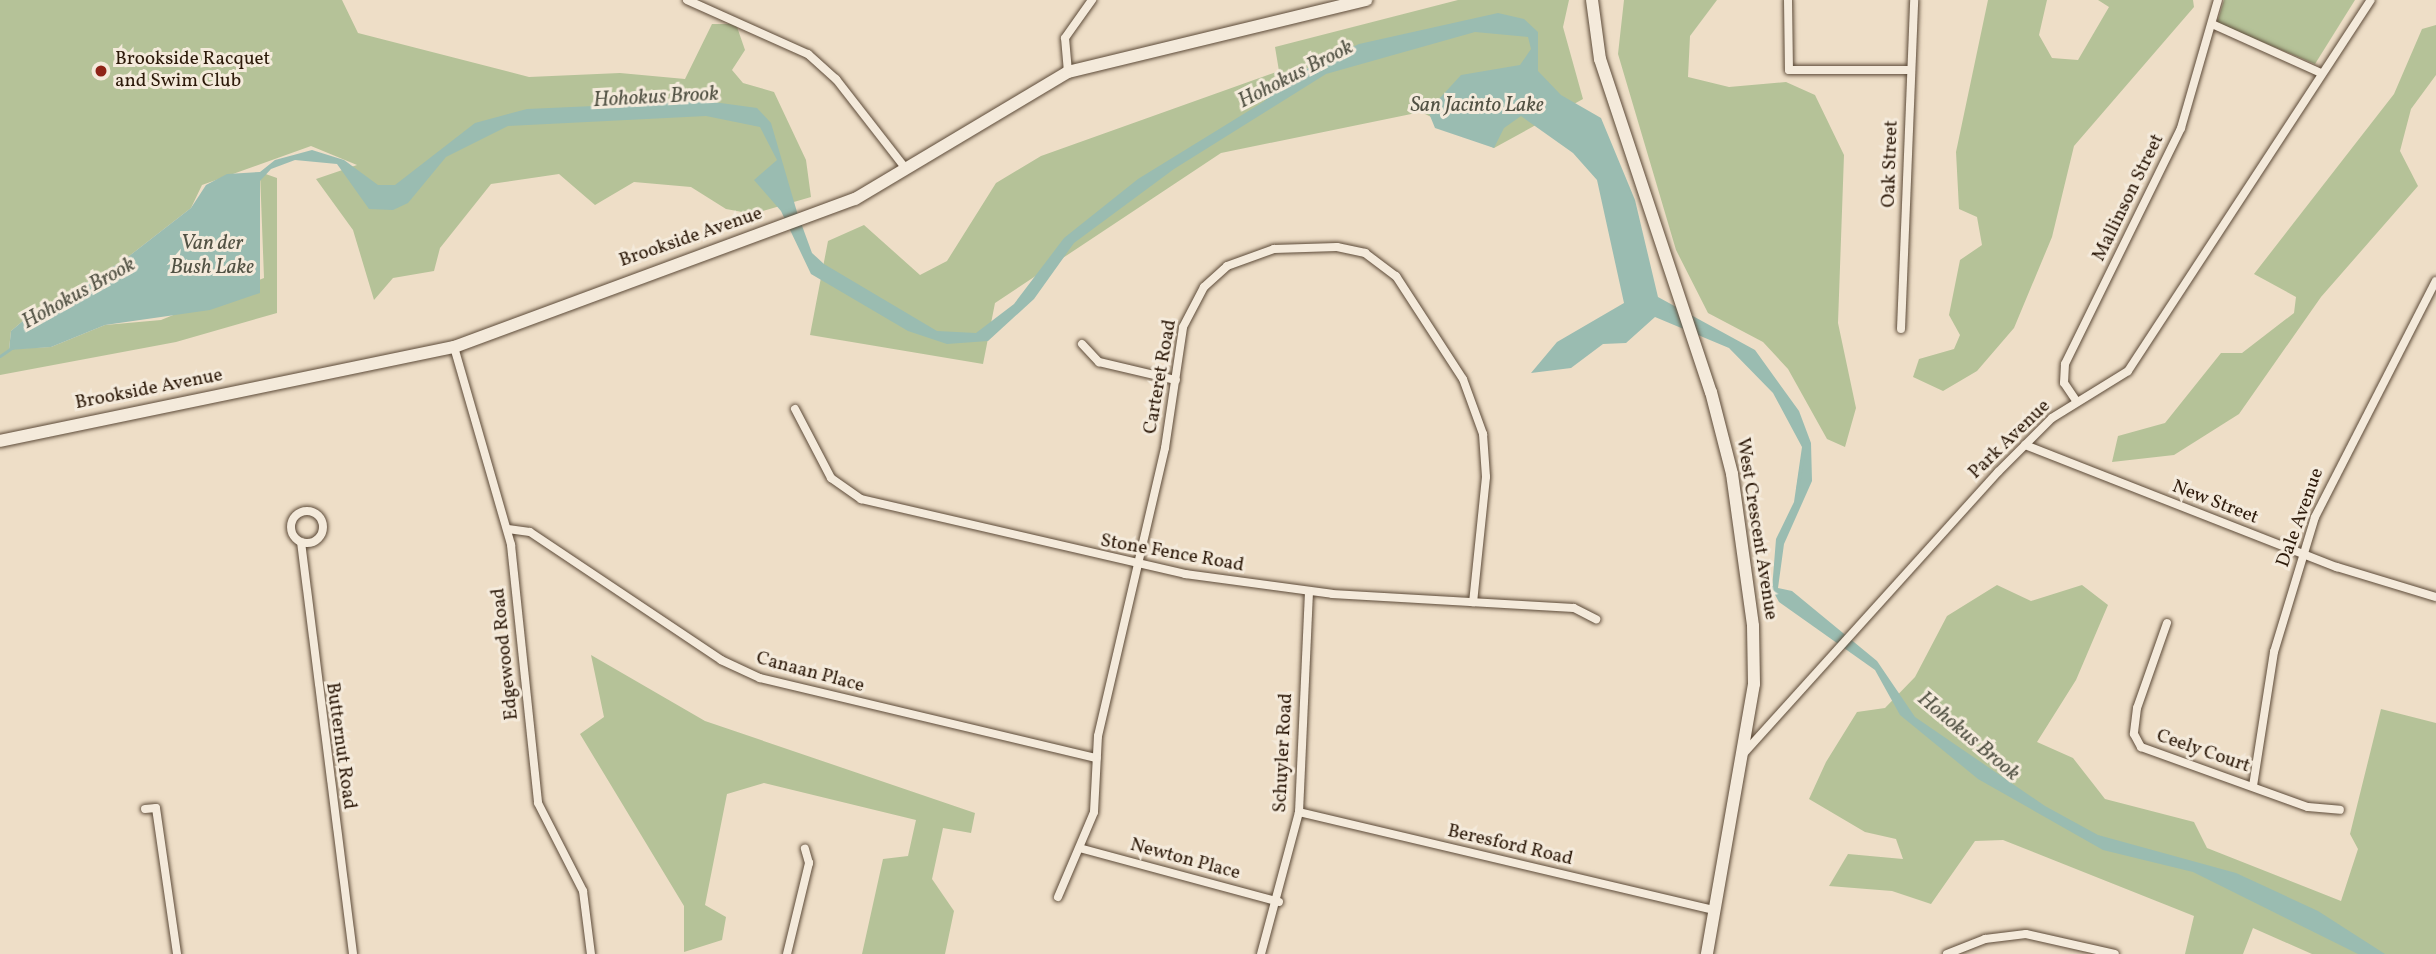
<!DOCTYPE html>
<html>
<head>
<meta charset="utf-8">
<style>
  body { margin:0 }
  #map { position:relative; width:2436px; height:954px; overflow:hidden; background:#eedec7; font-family:Vollkorn,serif }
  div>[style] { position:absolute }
  .green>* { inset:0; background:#b5c298 }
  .water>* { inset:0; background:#9abcb1 }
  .stream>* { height:2.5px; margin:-1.25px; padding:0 1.25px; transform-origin:1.25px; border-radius:1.25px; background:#9abcb1 }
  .roads { filter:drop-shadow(0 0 2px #5c4a38) drop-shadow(0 0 2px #5c4a38) }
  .street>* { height:8px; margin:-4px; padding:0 4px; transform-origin:4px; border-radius:4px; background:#f4eadb }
  .street>.ring { margin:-4px; padding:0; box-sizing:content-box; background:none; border:8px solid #f4eadb; border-radius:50% }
  .secondary>* { height:12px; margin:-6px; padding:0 6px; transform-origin:6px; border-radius:6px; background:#f4eadb }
  .dots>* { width:19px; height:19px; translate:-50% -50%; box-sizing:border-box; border:4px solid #f4eadb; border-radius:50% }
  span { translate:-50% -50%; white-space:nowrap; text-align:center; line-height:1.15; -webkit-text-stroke:6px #f4eadb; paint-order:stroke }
  .poi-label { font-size:19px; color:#2c1909 }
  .left { translate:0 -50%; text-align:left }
  .street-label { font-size:19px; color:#2c1909 }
  .water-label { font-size:21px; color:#525244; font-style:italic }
</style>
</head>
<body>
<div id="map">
  <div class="green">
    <i style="clip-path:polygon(0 0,342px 0,358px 33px,529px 77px,620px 73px,685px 79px,712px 24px,736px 24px,745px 50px,732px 70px,743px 83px,774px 92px,806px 160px,811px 197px,753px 214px,726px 209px,691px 187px,634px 182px,595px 205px,559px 174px,491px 184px,440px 248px,434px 271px,393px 278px,374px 300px,353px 230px,316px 179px,357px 165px,311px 146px,202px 185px,191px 208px,124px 260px,24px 320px,11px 331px,9px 349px,51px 347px,105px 325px,161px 320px,264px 278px,260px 172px,277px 178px,277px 313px,176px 342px,0 375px)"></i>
    <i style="clip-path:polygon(1458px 0,1569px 0,1563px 27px,1583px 99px,1494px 148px,1421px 112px,1221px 153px,995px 303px,983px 364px,810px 335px,828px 241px,864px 225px,920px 275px,947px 261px,996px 183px,1041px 156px,1279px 71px,1275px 47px)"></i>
    <i style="clip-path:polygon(1624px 0,1717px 0,1690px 36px,1688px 77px,1729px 87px,1786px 82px,1815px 95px,1844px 155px,1838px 323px,1856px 408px,1845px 447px,1827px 439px,1788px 369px,1763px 342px,1708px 313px,1676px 250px,1618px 54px)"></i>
    <i style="clip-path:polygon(1988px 0,2047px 0,2039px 35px,2052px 58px,2078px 60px,2109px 7px,2098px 0,2193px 0,2194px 7px,2074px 146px,2052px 237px,2014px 328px,1977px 371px,1943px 391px,1913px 377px,1919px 359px,1954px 349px,1960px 335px,1949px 315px,1960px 260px,1982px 245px,1977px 217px,1959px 209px,1956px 152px)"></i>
    <i style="clip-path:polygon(2224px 0,2355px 0,2315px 64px,2217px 23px)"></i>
    <i style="clip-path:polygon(2436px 25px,2436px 75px,2411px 109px,2400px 151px,2418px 186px,2321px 297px,2239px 414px,2174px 455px,2112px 462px,2118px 436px,2165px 423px,2221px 353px,2242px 353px,2294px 313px,2296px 297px,2254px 274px,2394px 94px,2422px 29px)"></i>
    <i style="clip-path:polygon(1997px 585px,2031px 601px,2082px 585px,2108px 605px,2076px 680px,2037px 742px,2073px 758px,2105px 799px,2194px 822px,2207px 848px,2341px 901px,2358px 849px,2350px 834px,2381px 709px,2436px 723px,2436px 954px,2312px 954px,2253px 928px,2243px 954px,2185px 954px,2194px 916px,2003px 840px,1975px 841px,1931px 904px,1892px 891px,1829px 886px,1848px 854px,1903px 859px,1896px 839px,1865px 832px,1809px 799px,1826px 762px,1857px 712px,1885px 708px,1915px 677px,1947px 616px)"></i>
    <i style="clip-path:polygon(591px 655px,705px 721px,975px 813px,971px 833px,943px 828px,932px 879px,954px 911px,945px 954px,862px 954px,883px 859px,908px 856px,916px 820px,764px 783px,727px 794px,705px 905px,726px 917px,722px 940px,684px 952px,684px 906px,580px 734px,604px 717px)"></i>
  </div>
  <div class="water">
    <i style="clip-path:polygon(1498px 13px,1524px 19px,1538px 32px,1538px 71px,1561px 95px,1601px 118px,1635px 200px,1658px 297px,1755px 350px,1799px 411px,1811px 443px,1812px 481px,1784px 544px,1778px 588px,1792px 591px,1877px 661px,1915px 717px,2045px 806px,2098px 835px,2236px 873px,2318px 911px,2385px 954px,2358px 954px,2193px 872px,2103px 850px,1978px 779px,1900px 715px,1875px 670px,1779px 602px,1772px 589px,1776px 539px,1794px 502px,1802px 447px,1773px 393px,1729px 348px,1655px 317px,1626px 343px,1603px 344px,1571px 368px,1531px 373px,1557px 342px,1624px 303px,1597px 180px,1573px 153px,1521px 116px,1504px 128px,1494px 148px,1435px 128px,1428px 111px,1461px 75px,1520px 65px,1531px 49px,1528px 37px,1475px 32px,1326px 74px,1174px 169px,1074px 243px,1034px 299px,988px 341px,947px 344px,908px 331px,811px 274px,781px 211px,754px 180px,777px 160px,760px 127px,706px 116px,508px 126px,446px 157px,408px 203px,393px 210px,369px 209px,337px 164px,295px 160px,271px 169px,260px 181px,260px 293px,210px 310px,105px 325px,51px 347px,9px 350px,11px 331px,24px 320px,124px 260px,191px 208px,206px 185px,227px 174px,260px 172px,275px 160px,312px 150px,344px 160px,378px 185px,395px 185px,475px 123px,527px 109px,706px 101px,757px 108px,771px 123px,797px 212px,812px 253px,824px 264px,937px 331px,976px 333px,1014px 304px,1064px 238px,1138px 179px,1263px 102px,1301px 71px,1359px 44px)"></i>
  </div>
  <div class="stream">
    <i style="left:0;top:356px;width:14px;rotate:-34deg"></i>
    <i style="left:1797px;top:491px;width:32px;rotate:-81deg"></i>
  </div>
  <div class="roads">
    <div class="street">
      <i style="left:687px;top:0;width:133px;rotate:24.1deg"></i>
      <i style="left:808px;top:54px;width:38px;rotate:42deg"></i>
      <i style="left:836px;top:79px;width:114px;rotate:52.1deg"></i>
      <i style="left:1788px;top:0;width:70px;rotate:89.2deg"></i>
      <i style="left:1789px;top:70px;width:121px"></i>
      <i style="left:2212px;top:24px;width:120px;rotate:24.2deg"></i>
      <i style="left:1068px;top:72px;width:34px;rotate:-95deg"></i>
      <i style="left:1065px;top:38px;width:47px;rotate:-54.6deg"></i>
      <i style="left:1901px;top:329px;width:329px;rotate:-87.7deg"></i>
      <i style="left:1082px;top:344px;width:25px;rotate:47deg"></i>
      <i style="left:1099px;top:362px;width:79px;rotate:13.2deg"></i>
      <i style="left:454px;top:347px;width:206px;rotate:73.9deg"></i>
      <i style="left:511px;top:545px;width:259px;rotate:84deg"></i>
      <i style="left:538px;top:803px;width:99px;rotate:62.9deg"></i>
      <i style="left:583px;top:891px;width:64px;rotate:82.8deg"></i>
      <i style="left:2077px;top:402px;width:23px;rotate:-124deg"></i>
      <i style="left:2064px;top:383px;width:19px;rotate:-87deg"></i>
      <i style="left:2065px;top:364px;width:263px;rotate:-63.8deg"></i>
      <i style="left:2181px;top:128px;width:133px;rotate:-73.9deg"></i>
      <i style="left:795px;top:409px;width:78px;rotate:62.4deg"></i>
      <i style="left:831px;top:478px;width:37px;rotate:35deg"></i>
      <i style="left:861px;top:499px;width:333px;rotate:13deg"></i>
      <i style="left:1185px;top:574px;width:148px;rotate:7.7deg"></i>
      <i style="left:1332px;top:594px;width:242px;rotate:3.3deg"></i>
      <i style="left:1574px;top:608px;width:25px;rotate:27deg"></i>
      <i style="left:2025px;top:445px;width:335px;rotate:21.4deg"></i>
      <i style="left:2337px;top:567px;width:103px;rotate:16.9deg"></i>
      <i class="ring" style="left:291px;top:511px;width:24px;height:24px"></i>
      <i style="left:508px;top:529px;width:22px;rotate:8deg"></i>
      <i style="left:530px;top:532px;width:230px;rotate:33.8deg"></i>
      <i style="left:721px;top:660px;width:43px;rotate:24.8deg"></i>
      <i style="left:760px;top:678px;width:346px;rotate:13.4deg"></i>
      <i style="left:301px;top:542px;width:415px;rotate:82.8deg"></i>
      <i style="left:2167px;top:623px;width:90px;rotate:109.4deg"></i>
      <i style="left:2137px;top:708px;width:26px;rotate:97deg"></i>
      <i style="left:2134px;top:734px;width:15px;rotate:62deg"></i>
      <i style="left:2141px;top:747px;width:177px;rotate:19.8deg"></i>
      <i style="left:2308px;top:807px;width:32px;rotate:5deg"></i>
      <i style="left:1744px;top:753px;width:379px;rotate:-47.9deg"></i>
      <i style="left:1998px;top:472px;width:76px;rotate:-45deg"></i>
      <i style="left:2052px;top:418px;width:89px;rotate:-31.7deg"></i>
      <i style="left:2128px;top:371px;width:443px;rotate:-56.8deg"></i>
      <i style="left:2253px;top:786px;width:136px;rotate:-81.1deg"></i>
      <i style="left:2274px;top:652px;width:141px;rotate:-73.1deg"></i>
      <i style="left:2315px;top:517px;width:265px;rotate:-62.9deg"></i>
      <i style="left:145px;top:809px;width:11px;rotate:-5deg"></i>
      <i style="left:156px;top:808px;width:148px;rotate:81.8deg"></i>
      <i style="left:1299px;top:812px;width:427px;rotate:13.3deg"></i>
      <i style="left:1083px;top:849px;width:203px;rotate:15.1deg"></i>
      <i style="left:1058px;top:897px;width:92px;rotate:-67deg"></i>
      <i style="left:1094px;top:812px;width:76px;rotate:-87deg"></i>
      <i style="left:1098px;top:736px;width:296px;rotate:-76.9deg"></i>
      <i style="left:1165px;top:448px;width:122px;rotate:-81.5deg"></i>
      <i style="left:1183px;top:327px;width:45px;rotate:-62.3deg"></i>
      <i style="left:1204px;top:287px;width:31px;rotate:-42deg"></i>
      <i style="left:1227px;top:266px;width:50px;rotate:-19.9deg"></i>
      <i style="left:1274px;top:249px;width:63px;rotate:-1.8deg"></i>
      <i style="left:1337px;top:247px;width:29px;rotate:12deg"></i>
      <i style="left:1365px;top:253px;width:39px;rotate:37deg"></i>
      <i style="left:1396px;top:276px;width:123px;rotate:57deg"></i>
      <i style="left:1463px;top:379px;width:59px;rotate:70deg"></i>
      <i style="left:1483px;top:434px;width:43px;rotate:86deg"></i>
      <i style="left:1486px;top:477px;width:126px;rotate:95.9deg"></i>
      <i style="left:787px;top:954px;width:94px;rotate:-76.4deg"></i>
      <i style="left:809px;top:863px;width:15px;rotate:-106deg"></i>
      <i style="left:1261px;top:954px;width:147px;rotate:-75deg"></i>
      <i style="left:1299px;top:812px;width:220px;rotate:-87.4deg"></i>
      <i style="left:1947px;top:954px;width:41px;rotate:-21.5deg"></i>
      <i style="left:1985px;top:939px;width:41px;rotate:-7deg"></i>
      <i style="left:2026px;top:934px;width:91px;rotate:12.7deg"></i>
    </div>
    <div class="secondary">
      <i style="left:1592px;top:0;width:60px;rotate:82.3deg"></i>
      <i style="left:1600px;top:59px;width:351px;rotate:71.6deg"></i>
      <i style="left:1711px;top:392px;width:85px;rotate:75.6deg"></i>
      <i style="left:1732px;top:474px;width:153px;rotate:82.1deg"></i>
      <i style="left:1753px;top:626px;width:58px;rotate:89deg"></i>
      <i style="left:1754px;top:684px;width:274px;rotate:99.9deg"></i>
      <i style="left:0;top:441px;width:464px;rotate:-11.7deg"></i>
      <i style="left:454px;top:347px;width:427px;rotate:-20.3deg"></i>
      <i style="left:855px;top:199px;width:248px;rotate:-30.8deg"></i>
      <i style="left:1068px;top:72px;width:307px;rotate:-13.6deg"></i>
    </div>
  </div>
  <div class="dots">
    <i style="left:101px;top:71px;background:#8f2418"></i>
  </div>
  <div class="poi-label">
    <span class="left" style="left:115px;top:71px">Brookside Racquet<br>and Swim Club</span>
  </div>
  <div class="street-label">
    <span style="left:1891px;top:164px;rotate:-88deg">Oak Street</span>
    <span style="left:2129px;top:198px;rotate:-64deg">Mallinson Street</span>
    <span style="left:691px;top:238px;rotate:-19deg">Brookside Avenue</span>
    <span style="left:1161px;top:377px;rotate:-80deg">Carteret Road</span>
    <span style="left:149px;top:390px;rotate:-11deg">Brookside Avenue</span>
    <span style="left:2010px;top:440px;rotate:-44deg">Park Avenue</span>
    <span style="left:2215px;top:503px;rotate:21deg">New Street</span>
    <span style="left:2301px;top:518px;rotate:-70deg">Dale Avenue</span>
    <span style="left:1756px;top:529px;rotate:81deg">West Crescent Avenue</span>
    <span style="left:1172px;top:554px;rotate:10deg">Stone Fence Road</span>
    <span style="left:506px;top:654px;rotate:-96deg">Edgewood Road</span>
    <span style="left:810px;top:673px;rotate:15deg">Canaan Place</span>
    <span style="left:340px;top:746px;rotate:82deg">Butternut Road</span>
    <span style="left:2203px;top:752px;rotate:19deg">Ceely Court</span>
    <span style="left:1284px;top:753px;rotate:-87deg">Schuyler Road</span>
    <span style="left:1510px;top:846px;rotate:13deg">Beresford Road</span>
    <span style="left:1185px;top:860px;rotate:15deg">Newton Place</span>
  </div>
  <div class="water-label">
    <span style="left:1296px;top:75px;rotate:-27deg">Hohokus Brook</span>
    <span style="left:656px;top:98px;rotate:-3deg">Hohokus Brook</span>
    <span style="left:1477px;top:106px">San Jacinto Lake</span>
    <span style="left:212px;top:256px">Van der<br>Bush Lake</span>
    <span style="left:79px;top:294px;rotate:-29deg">Hohokus Brook</span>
    <span style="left:1968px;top:737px;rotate:40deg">Hohokus Brook</span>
  </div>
</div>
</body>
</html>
